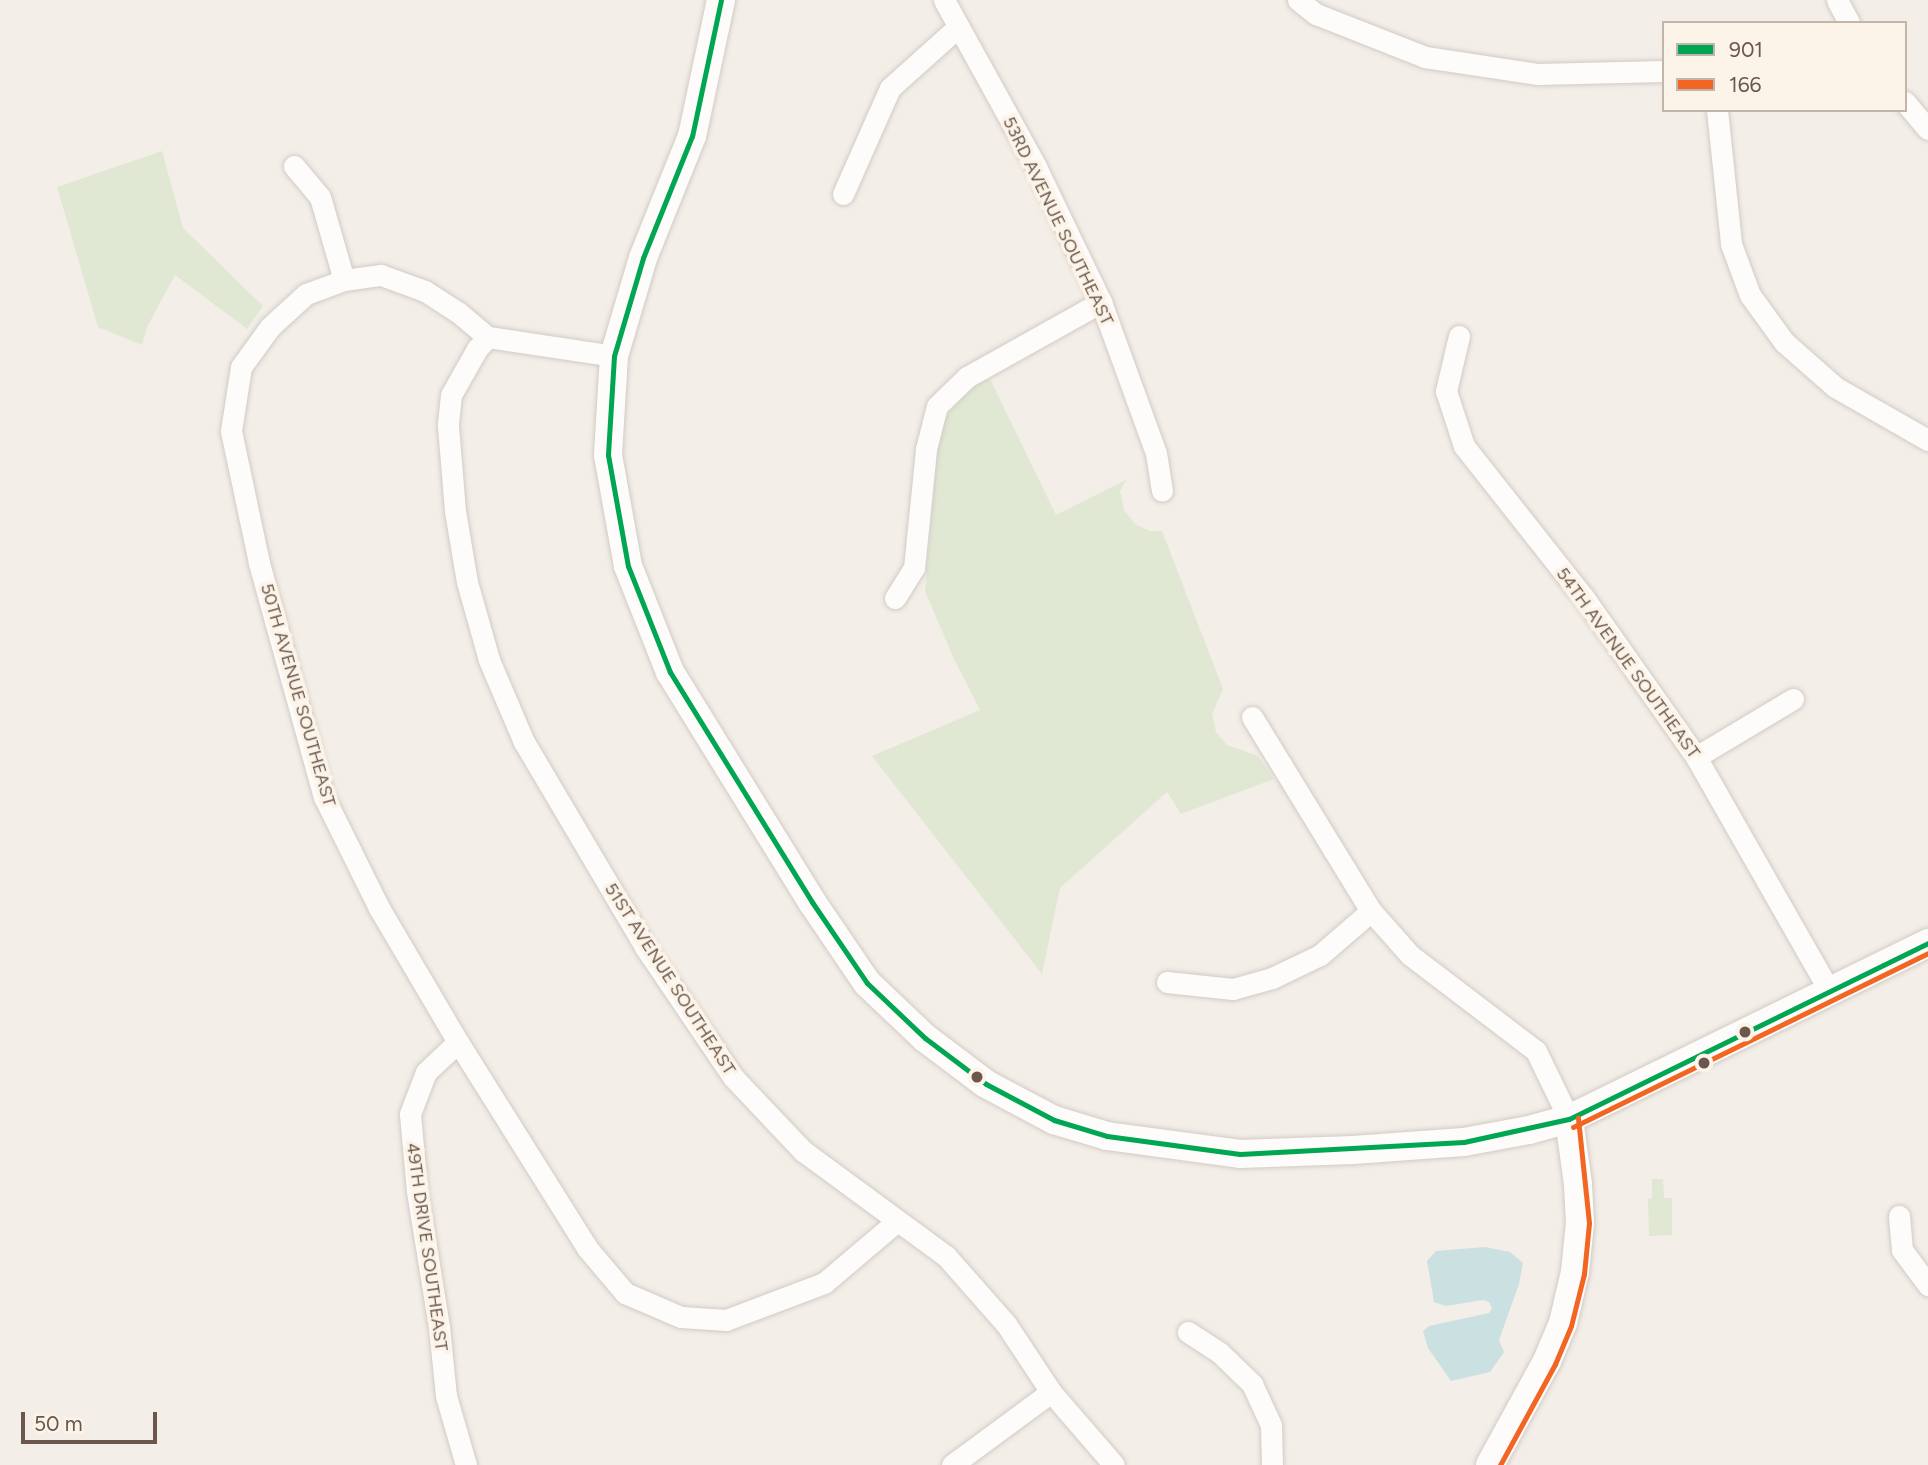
<!DOCTYPE html>
<html>
<head>
<meta charset="utf-8">
<style>
  body { margin:0 }
  #map { position:relative; width:1928px; height:1465px; overflow:hidden; background:#f3eee7; font-family:Figtree,sans-serif }
  div>[style] { position:absolute }
  .green>* { inset:0; background:#e0e8d3 }
  .water>* { inset:0; background:#cbe0e1 }
  .roads { filter:drop-shadow(0 0 2px #d2cbc6) drop-shadow(0 0 2px #d2cbc6) }
  .street>* { height:21px; margin:-10.5px; padding:0 10.5px; transform-origin:10.5px; border-radius:10.5px; background:#fdfcfb }
  .secondary>* { height:28px; margin:-14px; padding:0 14px; transform-origin:14px; border-radius:14px; background:#fdfcfb }
  .bus-1>* { height:5px; margin:-2.5px; padding:0 2.5px; transform-origin:2.5px; border-radius:2.5px; background:#00a651 }
  .bus-2>* { height:5px; margin:-2.5px; padding:0 2.5px; transform-origin:2.5px; border-radius:2.5px; background:#f26522 }
  .dots>* { width:19px; height:19px; translate:-50% -50%; box-sizing:border-box; border:4px solid #fcf4e8; border-radius:50% }
  span { translate:-50% -50%; white-space:nowrap; text-align:center; line-height:1.15; -webkit-text-stroke:7px #fcf4e8; paint-order:stroke }
  .street-label { font-size:18px; color:#6c574c }
  .legend { position:absolute; left:1662px; top:21px; width:245px; height:91px; box-sizing:border-box; background:#fcf4e8; border:2px solid #c2b5aa; margin:0; padding:9px 12px; list-style:none; font-size:21px; color:#6c574c }
  .legend li { display:flex; align-items:center; gap:14px; height:35px }
  .legend b { width:35px; border:2px solid #c2b5aa }
  .scale { position:absolute; left:21px; top:1412px; width:136px; height:32px; box-sizing:border-box; border:4px solid #6c574c; border-top:0; padding-left:9px; font-size:21px; line-height:24px; white-space:nowrap; color:#6c574c; -webkit-text-stroke:5px #fcf4e8; paint-order:stroke }
</style>
</head>
<body>
<div id="map">
  <div class="green">
    <i style="clip-path:polygon(162px 151px,183px 228px,263px 306px,247px 329px,175px 275px,147px 327px,142px 345px,98px 327px,57px 187px)"></i>
    <i style="clip-path:polygon(990px 379px,1056px 515px,1126px 480px,1120px 491px,1124px 510px,1135px 524px,1150px 531px,1162px 531px,1223px 689px,1212px 714px,1216px 732px,1227px 745px,1258px 756px,1274px 779px,1181px 814px,1167px 792px,1060px 888px,1042px 974px,872px 756px,980px 710px,954px 659px,925px 591px,938px 441px,943px 422px,967px 389px)"></i>
    <i style="clip-path:polygon(1652px 1179px,1663px 1179px,1664px 1198px,1672px 1198px,1672px 1235px,1649px 1236px,1648px 1199px,1652px 1198px)"></i>
  </div>
  <div class="water">
    <i style="clip-path:polygon(1485px 1247px,1510px 1252px,1523px 1263px,1519px 1284px,1499px 1340px,1504px 1352px,1490px 1372px,1451px 1381px,1428px 1348px,1423px 1331px,1429px 1326px,1489px 1313px,1492px 1308px,1489px 1302px,1483px 1300px,1446px 1306px,1434px 1302px,1427px 1261px,1436px 1251px)"></i>
  </div>
  <div class="roads">
    <div class="street">
      <i style="left:944px;top:0;width:191px;rotate:61.1deg"></i>
      <i style="left:1036px;top:167px;width:150px;rotate:64.3deg"></i>
      <i style="left:1101px;top:302px;width:161px;rotate:70deg"></i>
      <i style="left:1156px;top:453px;width:38px;rotate:81deg"></i>
      <i style="left:1298px;top:0;width:23px;rotate:38deg"></i>
      <i style="left:1316px;top:14px;width:117px;rotate:21.5deg"></i>
      <i style="left:1425px;top:57px;width:113px;rotate:8.6deg"></i>
      <i style="left:1537px;top:74px;width:127px;rotate:-1.4deg"></i>
      <i style="left:1837px;top:0;width:26px;rotate:62deg"></i>
      <i style="left:1905px;top:102px;width:35px;rotate:50deg"></i>
      <i style="left:1717px;top:110px;width:135px;rotate:84deg"></i>
      <i style="left:1731px;top:244px;width:54px;rotate:69.6deg"></i>
      <i style="left:1750px;top:295px;width:58px;rotate:54.1deg"></i>
      <i style="left:1784px;top:342px;width:68px;rotate:41.4deg"></i>
      <i style="left:1835px;top:387px;width:107px;rotate:29.7deg"></i>
      <i style="left:294px;top:166px;width:40px;rotate:50deg"></i>
      <i style="left:320px;top:197px;width:86px;rotate:73.9deg"></i>
      <i style="left:344px;top:280px;width:40px;rotate:159.8deg"></i>
      <i style="left:306px;top:294px;width:49px;rotate:137.5deg"></i>
      <i style="left:270px;top:327px;width:49px;rotate:125.9deg"></i>
      <i style="left:241px;top:367px;width:65px;rotate:98.9deg"></i>
      <i style="left:231px;top:431px;width:135px;rotate:78deg"></i>
      <i style="left:259px;top:563px;width:243px;rotate:74.5deg"></i>
      <i style="left:324px;top:797px;width:124px;rotate:63.6deg"></i>
      <i style="left:379px;top:908px;width:156px;rotate:59.5deg"></i>
      <i style="left:458px;top:1042px;width:243px;rotate:57.9deg"></i>
      <i style="left:587px;top:1248px;width:59px;rotate:49.8deg"></i>
      <i style="left:625px;top:1293px;width:61px;rotate:23.2deg"></i>
      <i style="left:681px;top:1317px;width:45px;rotate:3.8deg"></i>
      <i style="left:726px;top:1320px;width:105px;rotate:-20.7deg"></i>
      <i style="left:824px;top:1283px;width:94px;rotate:-40.3deg"></i>
      <i style="left:843px;top:194px;width:116px;rotate:-66.1deg"></i>
      <i style="left:890px;top:88px;width:91px;rotate:-41.9deg"></i>
      <i style="left:344px;top:280px;width:37px;rotate:-8deg"></i>
      <i style="left:381px;top:275px;width:47px;rotate:20deg"></i>
      <i style="left:425px;top:291px;width:40px;rotate:32.9deg"></i>
      <i style="left:459px;top:313px;width:38px;rotate:40deg"></i>
      <i style="left:488px;top:337px;width:127px;rotate:8.6deg"></i>
      <i style="left:1459px;top:336px;width:57px;rotate:103.3deg"></i>
      <i style="left:1446px;top:391px;width:58px;rotate:71.9deg"></i>
      <i style="left:1464px;top:446px;width:194px;rotate:51.7deg"></i>
      <i style="left:1584px;top:598px;width:194px;rotate:54.8deg"></i>
      <i style="left:1696px;top:757px;width:271px;rotate:60.3deg"></i>
      <i style="left:488px;top:337px;width:16px;rotate:133deg"></i>
      <i style="left:477px;top:349px;width:53px;rotate:119.5deg"></i>
      <i style="left:451px;top:395px;width:31px;rotate:96deg"></i>
      <i style="left:448px;top:426px;width:85px;rotate:85.3deg"></i>
      <i style="left:455px;top:511px;width:72px;rotate:80.4deg"></i>
      <i style="left:467px;top:582px;width:81px;rotate:74.2deg"></i>
      <i style="left:489px;top:660px;width:89px;rotate:66.9deg"></i>
      <i style="left:524px;top:742px;width:238px;rotate:59.4deg"></i>
      <i style="left:645px;top:947px;width:157px;rotate:55.9deg"></i>
      <i style="left:733px;top:1077px;width:102px;rotate:46.6deg"></i>
      <i style="left:803px;top:1151px;width:177px;rotate:36.3deg"></i>
      <i style="left:946px;top:1256px;width:91px;rotate:48.6deg"></i>
      <i style="left:1006px;top:1324px;width:82px;rotate:56.5deg"></i>
      <i style="left:1051px;top:1392px;width:96px;rotate:49.2deg"></i>
      <i style="left:895px;top:598px;width:36px;rotate:-58deg"></i>
      <i style="left:914px;top:568px;width:120px;rotate:-84.2deg"></i>
      <i style="left:926px;top:449px;width:44px;rotate:-75.7deg"></i>
      <i style="left:937px;top:406px;width:42px;rotate:-44deg"></i>
      <i style="left:967px;top:377px;width:154px;rotate:-29.2deg"></i>
      <i style="left:1252px;top:717px;width:228px;rotate:58.5deg"></i>
      <i style="left:1371px;top:911px;width:59px;rotate:48.4deg"></i>
      <i style="left:1410px;top:955px;width:158px;rotate:37.3deg"></i>
      <i style="left:1536px;top:1051px;width:76px;rotate:64.1deg"></i>
      <i style="left:1696px;top:757px;width:113px;rotate:-30.9deg"></i>
      <i style="left:1167px;top:982px;width:66px;rotate:6.1deg"></i>
      <i style="left:1233px;top:989px;width:41px;rotate:-15.8deg"></i>
      <i style="left:1272px;top:978px;width:53px;rotate:-25.6deg"></i>
      <i style="left:1320px;top:955px;width:67px;rotate:-40.8deg"></i>
      <i style="left:458px;top:1042px;width:44px;rotate:136.8deg"></i>
      <i style="left:426px;top:1072px;width:45px;rotate:110.9deg"></i>
      <i style="left:410px;top:1114px;width:77px;rotate:84.8deg"></i>
      <i style="left:417px;top:1191px;width:138px;rotate:80.8deg"></i>
      <i style="left:439px;top:1327px;width:69px;rotate:84.2deg"></i>
      <i style="left:446px;top:1396px;width:72px;rotate:73.8deg"></i>
      <i style="left:1899px;top:1216px;width:34px;rotate:85deg"></i>
      <i style="left:1902px;top:1250px;width:44px;rotate:53.4deg"></i>
      <i style="left:1188px;top:1332px;width:38px;rotate:33deg"></i>
      <i style="left:1220px;top:1353px;width:45px;rotate:44.1deg"></i>
      <i style="left:1252px;top:1384px;width:45px;rotate:65.1deg"></i>
      <i style="left:1271px;top:1425px;width:40px;rotate:88.6deg"></i>
      <i style="left:952px;top:1465px;width:123px;rotate:-36.4deg"></i>
    </div>
    <div class="secondary">
      <i style="left:721px;top:0;width:139px;rotate:102deg"></i>
      <i style="left:692px;top:136px;width:131px;rotate:111.9deg"></i>
      <i style="left:643px;top:258px;width:102px;rotate:106.5deg"></i>
      <i style="left:614px;top:356px;width:99px;rotate:93.5deg"></i>
      <i style="left:608px;top:455px;width:113px;rotate:79.8deg"></i>
      <i style="left:628px;top:566px;width:114px;rotate:68.4deg"></i>
      <i style="left:670px;top:672px;width:270px;rotate:58.3deg"></i>
      <i style="left:812px;top:902px;width:98px;rotate:55.8deg"></i>
      <i style="left:867px;top:983px;width:80px;rotate:43.5deg"></i>
      <i style="left:925px;top:1038px;width:76px;rotate:37deg"></i>
      <i style="left:986px;top:1084px;width:77px;rotate:27.9deg"></i>
      <i style="left:1054px;top:1120px;width:55px;rotate:16.8deg"></i>
      <i style="left:1107px;top:1136px;width:134px;rotate:7.7deg"></i>
      <i style="left:1240px;top:1154px;width:113px;rotate:-2deg"></i>
      <i style="left:1353px;top:1150px;width:111px;rotate:-4.1deg"></i>
      <i style="left:1464px;top:1142px;width:66px;rotate:-10.5deg"></i>
      <i style="left:1529px;top:1130px;width:41px;rotate:-15.4deg"></i>
      <i style="left:1569px;top:1119px;width:400px;rotate:-26.1deg"></i>
      <i style="left:1490px;top:1465px;width:119px;rotate:-61.3deg"></i>
      <i style="left:1547px;top:1361px;width:41px;rotate:-67.2deg"></i>
      <i style="left:1563px;top:1323px;width:52px;rotate:-76.8deg"></i>
      <i style="left:1575px;top:1272px;width:49px;rotate:-84.2deg"></i>
      <i style="left:1580px;top:1223px;width:39px;rotate:-93deg"></i>
      <i style="left:1578px;top:1184px;width:66px;rotate:-97.9deg"></i>
    </div>
  </div>
  <div class="bus-1">
    <i style="left:721px;top:0;width:139px;rotate:102deg"></i>
    <i style="left:692px;top:136px;width:131px;rotate:111.9deg"></i>
    <i style="left:643px;top:258px;width:102px;rotate:106.5deg"></i>
    <i style="left:614px;top:356px;width:99px;rotate:93.5deg"></i>
    <i style="left:608px;top:455px;width:113px;rotate:79.8deg"></i>
    <i style="left:628px;top:566px;width:114px;rotate:68.4deg"></i>
    <i style="left:670px;top:672px;width:270px;rotate:58.3deg"></i>
    <i style="left:812px;top:902px;width:98px;rotate:55.8deg"></i>
    <i style="left:867px;top:983px;width:80px;rotate:43.5deg"></i>
    <i style="left:925px;top:1038px;width:76px;rotate:37deg"></i>
    <i style="left:986px;top:1084px;width:77px;rotate:27.9deg"></i>
    <i style="left:1054px;top:1120px;width:55px;rotate:16.8deg"></i>
    <i style="left:1107px;top:1136px;width:134px;rotate:7.7deg"></i>
    <i style="left:1240px;top:1154px;width:224px;rotate:-3.1deg"></i>
    <i style="left:1464px;top:1142px;width:107px;rotate:-12.4deg"></i>
    <i style="left:1569px;top:1119px;width:400px;rotate:-26.1deg"></i>
  </div>
  <div class="bus-2">
    <i style="left:1573px;top:1127px;width:395px;rotate:-26.1deg"></i>
    <i style="left:1500px;top:1465px;width:115px;rotate:-61.4deg"></i>
    <i style="left:1555px;top:1364px;width:41px;rotate:-67.2deg"></i>
    <i style="left:1571px;top:1326px;width:54px;rotate:-76deg"></i>
    <i style="left:1584px;top:1274px;width:51px;rotate:-84.4deg"></i>
    <i style="left:1589px;top:1223px;width:106px;rotate:-96deg"></i>
  </div>
  <div class="dots">
    <i style="left:1745px;top:1032px;background:#6c574c"></i>
    <i style="left:1704px;top:1063px;background:#6c574c"></i>
    <i style="left:977px;top:1077px;background:#6c574c"></i>
  </div>
  <div class="street-label">
    <span style="left:1058px;top:221px;rotate:64deg">53RD AVENUE SOUTHEAST</span>
    <span style="left:1628px;top:663px;rotate:54deg">54TH AVENUE SOUTHEAST</span>
    <span style="left:298px;top:695px;rotate:74deg">50TH AVENUE SOUTHEAST</span>
    <span style="left:670px;top:979px;rotate:57deg">51ST AVENUE SOUTHEAST</span>
    <span style="left:427px;top:1247px;rotate:82deg">49TH DRIVE SOUTHEAST</span>
  </div>
  <ul class="legend">
  <li><b style="height:9px;background:#00a651"></b>901</li>
  <li><b style="height:9px;background:#f26522"></b>166</li>
  </ul>
  <div class="scale">50 m</div>
</div>
</body>
</html>
